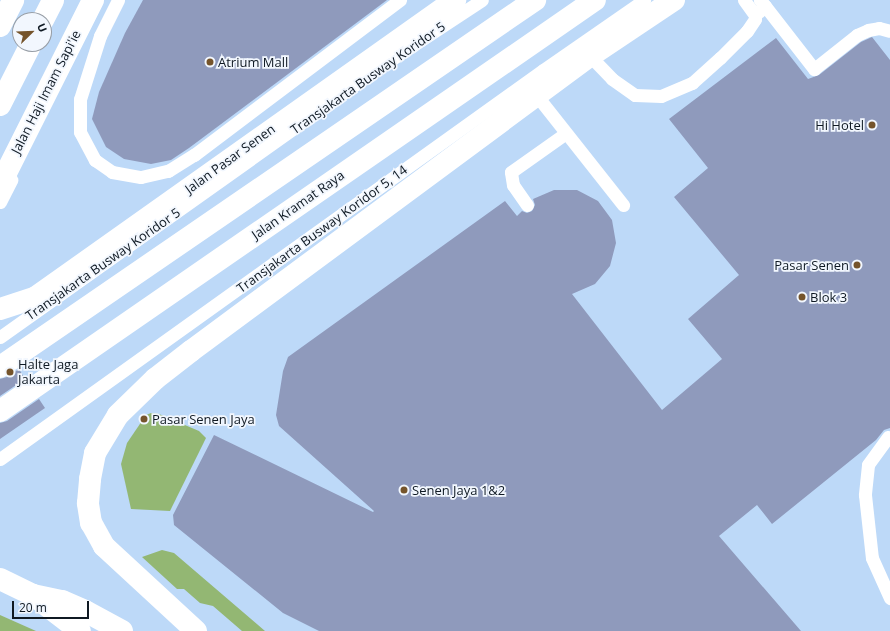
<!DOCTYPE html>
<html>
<head>
<meta charset="utf-8">
<style>
  body { margin:0 }
  #map { position:relative; width:890px; height:631px; overflow:hidden; background:#bdd9f8; font-family:"Open Sans",sans-serif }
  div>[style] { position:absolute }
  .green>* { inset:0; background:#93b773 }
  .building>* { inset:0; background:#8f9abc }
  .service>* { height:13px; margin:-6.5px; padding:0 6.5px; transform-origin:6.5px; border-radius:6.5px; background:#fff }
  .tertiary>* { height:22px; margin:-11px; padding:0 11px; transform-origin:11px; border-radius:11px; background:#fff }
  .primary>* { height:22px; margin:-11px; padding:0 11px; transform-origin:11px; border-radius:11px; background:#fff }
  .dots>* { width:11px; height:11px; translate:-50% -50%; box-sizing:border-box; border:2px solid #f2f7fe; border-radius:50% }
  span { translate:-50% -50%; white-space:nowrap; text-align:center; line-height:1.15; -webkit-text-stroke:3.5px #f2f7fe; paint-order:stroke }
  .poi-label { font-size:13px; color:#0f1923 }
  .left { translate:0 -50%; text-align:left }
  .right { translate:-100% -50%; text-align:right }
  .street-label { font-size:13px; color:#0f1923 }
  .north { position:absolute; left:12px; top:12px; width:40px; height:40px; box-sizing:border-box; background:#f2f7fe; border:1px solid #979ea6; border-radius:50%; rotate:67deg; font-size:11px; font-weight:700; line-height:16px; text-align:center; color:#0f1923 }
  .north::after { content:''; display:block; margin:auto; width:14px; height:18px; background:#75542b; clip-path:polygon(50% 0,100% 100%,50% 72%,0 100%) }
  .scale { position:absolute; left:12px; top:601px; width:77px; height:18px; box-sizing:border-box; border:2px solid #0f1923; border-top:0; padding-left:5px; font-size:12px; line-height:14px; white-space:nowrap; color:#0f1923; -webkit-text-stroke:3px #f2f7fe; paint-order:stroke }
</style>
</head>
<body>
<div id="map">
  <div class="green">
    <i style="clip-path:polygon(151px 413px,159px 414px,199px 431px,206px 438px,170px 511px,131px 509px,121px 464px,127px 443px,146px 415px)"></i>
    <i style="clip-path:polygon(162px 550px,174px 553px,265px 631px,242px 631px,213px 606px,200px 603px,184px 589px,177px 589px,142px 557px)"></i>
    <i style="clip-path:polygon(0 615px,36px 631px,0 631px)"></i>
  </div>
  <div class="building">
    <i style="clip-path:polygon(143px 0,387px 0,189px 148px,171px 160px,151px 164px,124px 159px,106px 147px,92px 119px,99px 92px,125px 33px)"></i>
    <i style="clip-path:polygon(872px 37px,890px 60px,890px 428px,884px 430px,876px 440px,772px 524px,757px 505px,719px 536px,801px 631px,319px 631px,283px 613px,174px 525px,173px 515px,214px 435px,373px 512px,374px 511px,279px 426px,276px 415px,283px 371px,288px 357px,505px 201px,517px 216px,522px 211px,527px 213px,532px 211px,535px 205px,533px 199px,554px 190px,577px 190px,598px 201px,612px 220px,616px 243px,610px 266px,595px 284px,572px 294px,662px 410px,722px 359px,688px 319px,739px 275px,674px 197px,708px 168px,669px 119px,776px 38px,808px 79px,819px 75px,861px 42px)"></i>
    <i style="clip-path:polygon(19px 369px,25px 379px,0 396px,0 379px,7px 377px)"></i>
    <i style="clip-path:polygon(39px 399px,45px 408px,0 439px,0 423px,7px 421px)"></i>
  </div>
  <div class="service">
    <i style="left:118px;top:0;width:40px;rotate:116.6deg"></i>
    <i style="left:100px;top:36px;width:66px;rotate:107.6deg"></i>
    <i style="left:80px;top:99px;width:33px;rotate:90deg"></i>
    <i style="left:80px;top:132px;width:32px;rotate:62deg"></i>
    <i style="left:95px;top:160px;width:21px;rotate:35deg"></i>
    <i style="left:112px;top:172px;width:29px;rotate:10deg"></i>
    <i style="left:141px;top:177px;width:28px;rotate:-13deg"></i>
    <i style="left:168px;top:171px;width:31px;rotate:-32deg"></i>
    <i style="left:194px;top:155px;width:258px;rotate:-37deg"></i>
    <i style="left:744px;top:0;width:19px;rotate:54deg"></i>
    <i style="left:765px;top:6px;width:80px;rotate:52.1deg"></i>
    <i style="left:814px;top:69px;width:55px;rotate:-38.3deg"></i>
    <i style="left:857px;top:35px;width:12px;rotate:-24deg"></i>
    <i style="left:868px;top:30px;width:11px;rotate:-10deg"></i>
    <i style="left:879px;top:28px;width:11px;rotate:15deg"></i>
    <i style="left:590px;top:56px;width:32px;rotate:46deg"></i>
    <i style="left:612px;top:79px;width:28px;rotate:35deg"></i>
    <i style="left:635px;top:95px;width:26px;rotate:2deg"></i>
    <i style="left:661px;top:96px;width:34px;rotate:-23deg"></i>
    <i style="left:692px;top:83px;width:38px;rotate:-42deg"></i>
    <i style="left:720px;top:58px;width:38px;rotate:-45deg"></i>
    <i style="left:747px;top:31px;width:14px;rotate:-56deg"></i>
    <i style="left:755px;top:19px;width:4px;rotate:-90deg"></i>
    <i style="left:755px;top:15px;width:13px;rotate:-42deg"></i>
    <i style="left:765px;top:6px;width:8px;rotate:-130deg"></i>
    <i style="left:537px;top:96px;width:139px;rotate:51.7deg"></i>
    <i style="left:0;top:202px;width:25px;rotate:-63deg"></i>
    <i style="left:527px;top:205px;width:24px;rotate:-125deg"></i>
    <i style="left:513px;top:185px;width:13px;rotate:-99deg"></i>
    <i style="left:511px;top:172px;width:67px;rotate:-35.3deg"></i>
    <i style="left:0;top:337px;width:477px;rotate:-35.4deg"></i>
    <i style="left:389px;top:61px;width:111px;rotate:-33.3deg"></i>
    <i style="left:888px;top:437px;width:34px;rotate:126deg"></i>
    <i style="left:868px;top:465px;width:30px;rotate:96deg"></i>
    <i style="left:865px;top:495px;width:63px;rotate:83.7deg"></i>
    <i style="left:872px;top:558px;width:44px;rotate:65.8deg"></i>
    <i style="left:0;top:459px;width:668px;rotate:-35.62deg"></i>
    <i style="left:543px;top:70px;width:123px;rotate:-34.7deg"></i>
  </div>
  <div class="tertiary">
    <i style="left:0;top:26px;width:29px;rotate:-63deg"></i>
    <i style="left:0;top:185px;width:207px;rotate:-63.3deg"></i>
  </div>
  <div class="primary">
    <i style="left:43px;top:20px;width:22px;rotate:-63deg"></i>
    <i style="left:0;top:105px;width:68px;rotate:-63.1deg"></i>
    <i style="left:0;top:309px;width:38px;rotate:-18deg"></i>
    <i style="left:36px;top:297px;width:514px;rotate:-35.33deg"></i>
    <i style="left:0;top:367px;width:649px;rotate:-34.45deg"></i>
    <i style="left:0;top:411px;width:723px;rotate:-34.64deg"></i>
    <i style="left:0;top:579px;width:37px;rotate:26deg"></i>
    <i style="left:33px;top:595px;width:59px;rotate:37.5deg"></i>
    <i style="left:33px;top:595px;width:30px;rotate:12deg"></i>
    <i style="left:62px;top:601px;width:25px;rotate:23deg"></i>
    <i style="left:85px;top:611px;width:42px;rotate:28.4deg"></i>
    <i style="left:196px;top:631px;width:125px;rotate:-137.3deg"></i>
    <i style="left:104px;top:546px;width:26px;rotate:-119deg"></i>
    <i style="left:91px;top:523px;width:20px;rotate:-99deg"></i>
    <i style="left:88px;top:503px;width:24px;rotate:-85deg"></i>
    <i style="left:90px;top:479px;width:26px;rotate:-79deg"></i>
    <i style="left:95px;top:453px;width:44px;rotate:-58.8deg"></i>
    <i style="left:118px;top:415px;width:52px;rotate:-44.2deg"></i>
    <i style="left:155px;top:379px;width:46px;rotate:-37.9deg"></i>
    <i style="left:191px;top:351px;width:496px;rotate:-36.5deg"></i>
    <i style="left:590px;top:56px;width:101px;rotate:-33.7deg"></i>
  </div>
  <div class="dots">
    <i style="left:210px;top:62px;background:#75542b"></i>
    <i style="left:872px;top:125px;background:#75542b"></i>
    <i style="left:857px;top:265px;background:#75542b"></i>
    <i style="left:802px;top:297px;background:#75542b"></i>
    <i style="left:10px;top:372px;background:#75542b"></i>
    <i style="left:144px;top:419px;background:#75542b"></i>
    <i style="left:404px;top:490px;background:#75542b"></i>
  </div>
  <div class="poi-label">
    <span class="left" style="left:218px;top:62px">Atrium Mall</span>
    <span class="right" style="left:864px;top:125px">Hi Hotel</span>
    <span class="right" style="left:849px;top:265px">Pasar Senen</span>
    <span class="left" style="left:810px;top:297px">Blok 3</span>
    <span class="left" style="left:18px;top:372px">Halte Jaga<br>Jakarta</span>
    <span class="left" style="left:152px;top:419px">Pasar Senen Jaya</span>
    <span class="left" style="left:412px;top:490px">Senen Jaya 1&amp;2</span>
  </div>
  <div class="street-label">
    <span style="left:368px;top:78px;rotate:-35deg">Transjakarta Busway Koridor 5</span>
    <span style="left:46px;top:92px;rotate:-63deg">Jalan Haji Imam Sapi'ie</span>
    <span style="left:230px;top:159px;rotate:-36deg">Jalan Pasar Senen</span>
    <span style="left:298px;top:205px;rotate:-35deg">Jalan Kramat Raya</span>
    <span style="left:322px;top:229px;rotate:-36deg">Transjakarta Busway Koridor 5, 14</span>
    <span style="left:103px;top:264px;rotate:-35deg">Transjakarta Busway Koridor 5</span>
  </div>
  <div class="north">U</div>
  <div class="scale">20 m</div>
</div>
</body>
</html>
